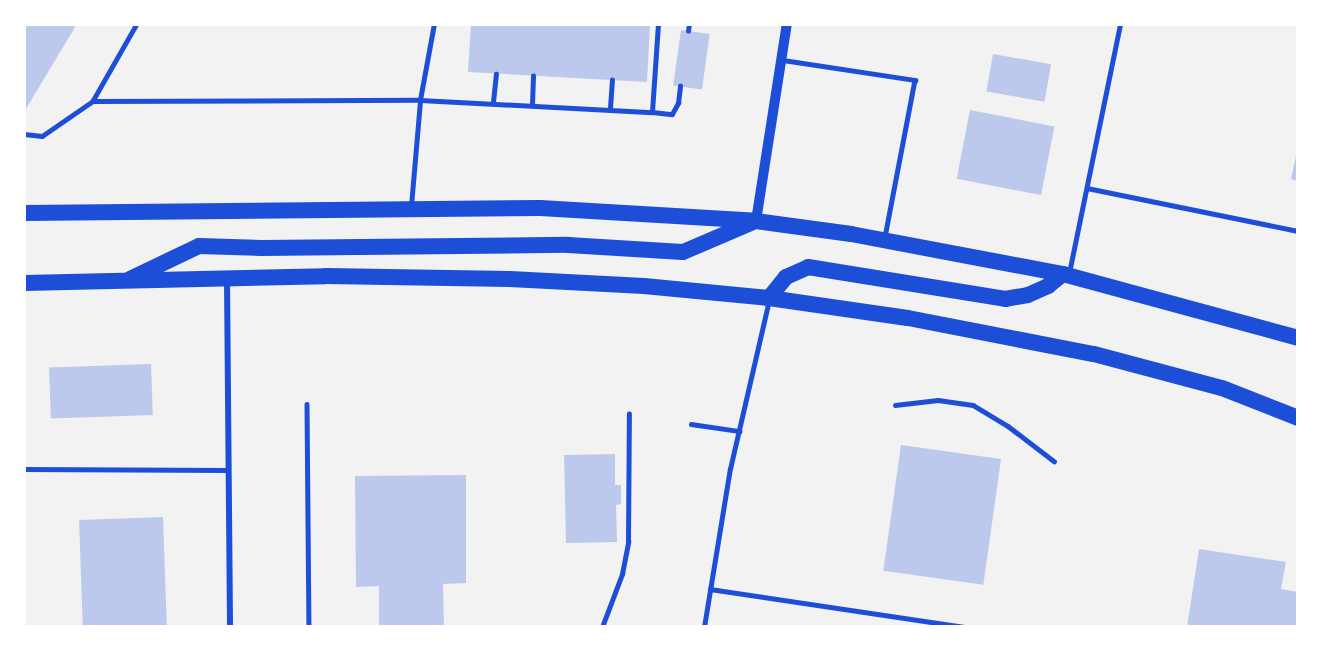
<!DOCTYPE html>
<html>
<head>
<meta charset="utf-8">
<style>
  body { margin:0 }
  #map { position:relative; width:1322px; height:651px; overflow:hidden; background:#f2f2f2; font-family:"Space Grotesk",sans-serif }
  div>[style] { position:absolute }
  .building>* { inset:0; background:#bdc9ec; transform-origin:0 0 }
  .service>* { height:4.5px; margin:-2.25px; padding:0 2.25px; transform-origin:2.25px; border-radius:2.25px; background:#1d4ed8 }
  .minor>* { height:6px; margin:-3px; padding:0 3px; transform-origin:3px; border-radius:3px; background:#1d4ed8 }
  .tertiary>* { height:10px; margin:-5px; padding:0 5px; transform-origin:5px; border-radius:5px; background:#1d4ed8 }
  .trunk>* { height:16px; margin:-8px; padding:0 8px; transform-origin:8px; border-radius:8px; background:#1d4ed8 }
  span { translate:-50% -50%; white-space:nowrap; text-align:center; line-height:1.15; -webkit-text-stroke:6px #fff; paint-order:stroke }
  .frame { position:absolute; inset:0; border:26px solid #fff; pointer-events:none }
</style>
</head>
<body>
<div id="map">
  <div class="building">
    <i style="clip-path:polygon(24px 24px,77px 24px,24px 112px)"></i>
    <i style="clip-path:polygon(471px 24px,650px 24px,647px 82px,468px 72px)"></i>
    <i style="left:681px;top:30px;width:29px;height:56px;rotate:8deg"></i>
    <i style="left:993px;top:54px;width:59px;height:38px;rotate:10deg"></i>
    <i style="left:970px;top:110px;width:86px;height:70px;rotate:11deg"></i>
    <i style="clip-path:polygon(1297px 151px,1298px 151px,1298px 181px,1291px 179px)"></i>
    <i style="left:151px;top:364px;width:51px;height:102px;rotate:88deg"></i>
    <i style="left:901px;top:445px;width:101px;height:127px;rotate:8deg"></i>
    <i style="clip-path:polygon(615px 454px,615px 485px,621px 485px,621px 504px,616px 505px,617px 542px,566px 543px,564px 455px)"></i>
    <i style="clip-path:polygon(466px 475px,466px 583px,443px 584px,444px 627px,379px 627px,379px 586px,356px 587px,355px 476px)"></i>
    <i style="left:163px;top:517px;width:110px;height:84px;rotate:88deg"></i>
    <i style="clip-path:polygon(1199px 549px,1286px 562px,1281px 589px,1298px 592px,1298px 627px,1187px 627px)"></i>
  </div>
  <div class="service">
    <i style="left:137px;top:24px;width:89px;rotate:119.7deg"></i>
    <i style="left:93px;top:101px;width:327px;rotate:-0.2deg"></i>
    <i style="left:420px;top:100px;width:232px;rotate:3deg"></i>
    <i style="left:652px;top:112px;width:88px;rotate:-86.1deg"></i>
    <i style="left:688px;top:31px;width:7px;rotate:-82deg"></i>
    <i style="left:783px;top:60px;width:134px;rotate:8.6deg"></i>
    <i style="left:915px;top:80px;width:161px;rotate:100.8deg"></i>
    <i style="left:493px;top:102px;width:28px;rotate:-84deg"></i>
    <i style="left:532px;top:105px;width:29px;rotate:-88deg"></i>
    <i style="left:610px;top:108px;width:28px;rotate:-86deg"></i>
    <i style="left:652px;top:112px;width:20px;rotate:6deg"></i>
    <i style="left:672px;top:114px;width:13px;rotate:-61deg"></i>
    <i style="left:678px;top:103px;width:17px;rotate:-83deg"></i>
    <i style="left:24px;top:134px;width:18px;rotate:6deg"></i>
    <i style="left:42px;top:136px;width:62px;rotate:-34.5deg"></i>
    <i style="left:1087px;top:188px;width:215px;rotate:11.5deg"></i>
    <i style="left:411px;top:206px;width:106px;rotate:-85.1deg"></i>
    <i style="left:420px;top:100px;width:77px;rotate:-79.6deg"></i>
    <i style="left:1069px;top:273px;width:254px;rotate:-78.4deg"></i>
    <i style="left:307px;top:404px;width:223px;rotate:89.5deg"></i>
    <i style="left:895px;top:405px;width:43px;rotate:-6.6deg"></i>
    <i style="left:938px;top:400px;width:35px;rotate:8deg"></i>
    <i style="left:973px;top:405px;width:41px;rotate:31deg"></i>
    <i style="left:1008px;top:426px;width:58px;rotate:37.3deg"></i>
    <i style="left:691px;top:424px;width:49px;rotate:8.3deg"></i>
    <i style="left:24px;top:469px;width:204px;rotate:0.3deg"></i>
    <i style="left:710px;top:589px;width:257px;rotate:8.5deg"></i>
    <i style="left:602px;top:627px;width:57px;rotate:-69.3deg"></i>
    <i style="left:622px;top:574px;width:33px;rotate:-79deg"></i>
    <i style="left:628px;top:542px;width:128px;rotate:-89.6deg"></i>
    <i style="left:704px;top:627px;width:160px;rotate:-80.7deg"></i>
    <i style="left:730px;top:469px;width:173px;rotate:-77deg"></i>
  </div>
  <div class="minor">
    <i style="left:227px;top:280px;width:347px;rotate:89.5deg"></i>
  </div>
  <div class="tertiary">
    <i style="left:756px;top:221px;width:199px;rotate:-81.1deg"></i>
  </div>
  <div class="trunk">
    <i style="left:24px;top:213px;width:516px;rotate:-0.56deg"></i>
    <i style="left:540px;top:208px;width:216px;rotate:3.4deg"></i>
    <i style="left:756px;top:221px;width:96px;rotate:7.8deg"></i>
    <i style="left:851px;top:234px;width:216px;rotate:10.7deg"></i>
    <i style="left:1063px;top:274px;width:244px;rotate:15.2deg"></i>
    <i style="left:130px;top:279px;width:76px;rotate:-25.6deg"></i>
    <i style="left:199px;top:246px;width:62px;rotate:1.8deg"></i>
    <i style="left:261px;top:248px;width:307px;rotate:-0.6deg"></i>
    <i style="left:568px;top:245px;width:115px;rotate:3.5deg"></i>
    <i style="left:683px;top:252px;width:74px;rotate:-23.1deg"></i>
    <i style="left:24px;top:283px;width:302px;rotate:-1.3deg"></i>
    <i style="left:326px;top:276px;width:184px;rotate:0.9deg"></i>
    <i style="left:510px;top:279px;width:134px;rotate:3deg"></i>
    <i style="left:644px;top:286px;width:126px;rotate:5.5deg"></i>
    <i style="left:769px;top:298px;width:140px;rotate:8.2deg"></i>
    <i style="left:908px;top:318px;width:189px;rotate:11deg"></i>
    <i style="left:1094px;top:354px;width:132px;rotate:14.9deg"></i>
    <i style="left:1222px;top:388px;width:82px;rotate:21.5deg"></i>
    <i style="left:769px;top:298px;width:27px;rotate:-51deg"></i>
    <i style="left:786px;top:277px;width:24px;rotate:-24deg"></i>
    <i style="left:808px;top:267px;width:200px;rotate:9.2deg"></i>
    <i style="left:1005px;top:299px;width:23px;rotate:-10deg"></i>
    <i style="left:1028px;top:295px;width:22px;rotate:-24deg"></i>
    <i style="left:1048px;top:286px;width:19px;rotate:-39deg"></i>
  </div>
  <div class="frame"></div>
</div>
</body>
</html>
